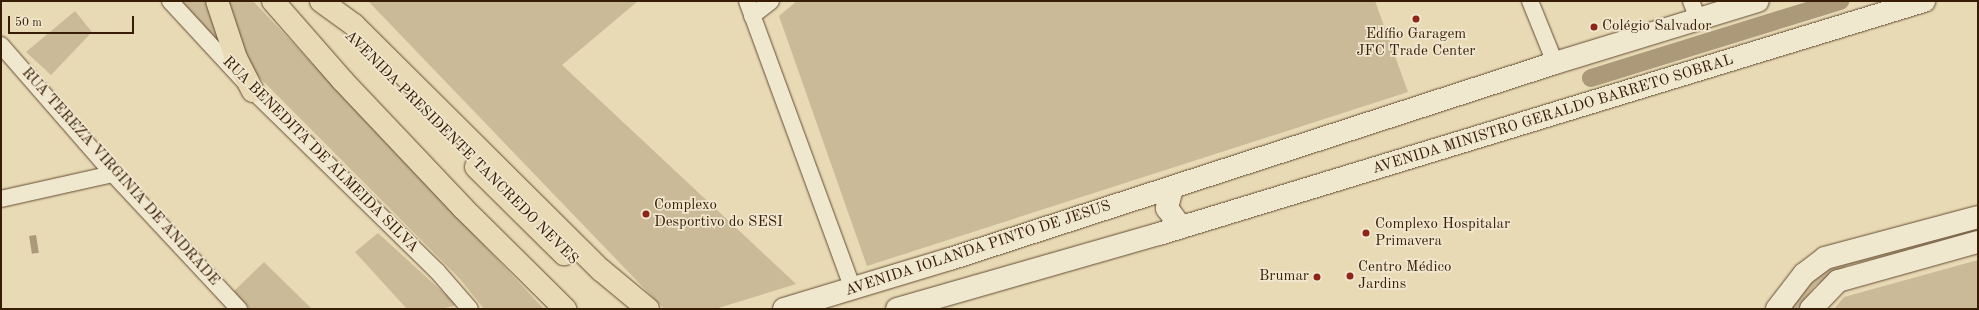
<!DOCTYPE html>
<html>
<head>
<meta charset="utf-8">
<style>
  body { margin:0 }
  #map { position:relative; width:1979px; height:310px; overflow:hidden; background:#e8dab5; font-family:"Old Standard TT",serif }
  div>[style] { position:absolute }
  .green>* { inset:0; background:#caba97 }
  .water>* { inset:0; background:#ac997a; transform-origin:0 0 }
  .canal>* { height:18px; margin:-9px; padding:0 9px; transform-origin:9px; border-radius:9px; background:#ac997a }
  .roads { filter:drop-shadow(0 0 1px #634c32) drop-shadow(0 0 1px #634c32) }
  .street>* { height:16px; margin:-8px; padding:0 8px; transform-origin:8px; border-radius:8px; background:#f0e7cf }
  .secondary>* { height:22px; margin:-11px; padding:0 11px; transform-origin:11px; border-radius:11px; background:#f0e7cf }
  .primary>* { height:22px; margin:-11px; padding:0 11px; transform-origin:11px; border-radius:11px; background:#e8dab5 }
  .dots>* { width:11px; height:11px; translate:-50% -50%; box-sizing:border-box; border:2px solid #f0e7cf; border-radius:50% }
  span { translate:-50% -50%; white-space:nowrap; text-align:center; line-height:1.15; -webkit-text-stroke:3.5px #f0e7cf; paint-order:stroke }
  .poi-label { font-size:15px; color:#371c06 }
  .left { translate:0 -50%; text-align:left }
  .right { translate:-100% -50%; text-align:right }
  .street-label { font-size:15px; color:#371c06 }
  .frame { position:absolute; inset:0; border:2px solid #371c06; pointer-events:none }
  .scale { position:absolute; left:8px; top:16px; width:126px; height:18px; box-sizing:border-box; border:2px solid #371c06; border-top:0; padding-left:5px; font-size:12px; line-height:14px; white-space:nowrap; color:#371c06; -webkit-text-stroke:3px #f0e7cf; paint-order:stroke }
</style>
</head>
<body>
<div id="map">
  <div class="green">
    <i style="clip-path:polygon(180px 1px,206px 1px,226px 55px)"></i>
    <i style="clip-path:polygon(226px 1px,253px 1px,544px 309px,484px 309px,460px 279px,246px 64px)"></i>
    <i style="clip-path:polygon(368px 1px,638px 1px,562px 65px,796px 284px,715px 309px,664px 309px)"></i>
    <i style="clip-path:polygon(797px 1px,1375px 1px,1408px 92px,867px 266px,779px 16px)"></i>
    <i style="clip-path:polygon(75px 11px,92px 32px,51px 75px,26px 52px)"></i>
    <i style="clip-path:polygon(1978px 222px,1978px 235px,1848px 265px,1815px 286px,1798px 309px,1782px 309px,1825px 263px)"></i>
    <i style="clip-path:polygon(378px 233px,457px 305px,441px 309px,407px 309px,355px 252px)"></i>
    <i style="clip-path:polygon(1978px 260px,1978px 309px,1834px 309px,1844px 297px)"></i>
    <i style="clip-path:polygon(264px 262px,312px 309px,250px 309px,233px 292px)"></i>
  </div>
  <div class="water">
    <i style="left:36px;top:235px;width:18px;height:7px;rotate:81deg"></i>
  </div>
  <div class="canal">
    <i style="left:1591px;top:78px;width:261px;rotate:-17.2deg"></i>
  </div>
  <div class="roads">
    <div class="street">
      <i style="left:170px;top:1px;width:122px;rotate:47.3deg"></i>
      <i style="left:253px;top:91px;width:257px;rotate:44.4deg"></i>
      <i style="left:437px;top:271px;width:50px;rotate:49deg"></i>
      <i style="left:747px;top:1px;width:307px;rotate:69.8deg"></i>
      <i style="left:1530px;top:1px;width:67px;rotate:68deg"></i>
      <i style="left:1691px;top:1px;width:19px;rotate:69deg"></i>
      <i style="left:752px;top:16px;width:24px;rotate:-38deg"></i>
      <i style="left:1px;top:45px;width:171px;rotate:49deg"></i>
      <i style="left:113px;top:174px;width:185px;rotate:47deg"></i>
      <i style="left:1px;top:199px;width:115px;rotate:-12.6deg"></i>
    </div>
    <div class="secondary">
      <i style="left:1172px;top:188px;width:21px;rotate:104deg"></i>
      <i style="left:1167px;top:208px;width:24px;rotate:54deg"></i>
      <i style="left:784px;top:309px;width:173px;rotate:-16.8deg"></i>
      <i style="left:950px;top:259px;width:636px;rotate:-17.95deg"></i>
      <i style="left:1555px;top:63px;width:212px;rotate:-17deg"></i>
      <i style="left:897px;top:309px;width:273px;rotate:-16deg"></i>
      <i style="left:1159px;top:234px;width:800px;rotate:-16.94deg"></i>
      <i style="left:1777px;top:309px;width:44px;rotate:-52.4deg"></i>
      <i style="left:1804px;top:274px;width:26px;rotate:-37deg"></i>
      <i style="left:1825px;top:258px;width:158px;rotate:-15deg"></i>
      <i style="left:1811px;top:309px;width:39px;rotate:-46deg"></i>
      <i style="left:1838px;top:281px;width:145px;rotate:-15.6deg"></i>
    </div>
    <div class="primary">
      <i style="left:217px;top:1px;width:60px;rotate:71.6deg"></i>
      <i style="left:236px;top:58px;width:37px;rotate:63deg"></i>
      <i style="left:273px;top:1px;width:106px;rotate:48.8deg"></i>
      <i style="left:343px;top:81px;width:175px;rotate:46.6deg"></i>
      <i style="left:463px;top:208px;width:144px;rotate:44.7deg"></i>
      <i style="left:321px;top:1px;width:41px;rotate:36deg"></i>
      <i style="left:354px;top:25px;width:348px;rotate:44.8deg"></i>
      <i style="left:601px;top:270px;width:61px;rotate:39.7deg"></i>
      <i style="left:476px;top:167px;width:124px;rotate:44.7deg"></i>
    </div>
  </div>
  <div class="dots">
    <i style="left:1416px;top:19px;background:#8f2418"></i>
    <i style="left:1594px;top:27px;background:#8f2418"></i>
    <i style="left:646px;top:214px;background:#8f2418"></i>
    <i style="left:1366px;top:233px;background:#8f2418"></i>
    <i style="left:1350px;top:276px;background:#8f2418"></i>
    <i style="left:1317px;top:277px;background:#8f2418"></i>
  </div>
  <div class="poi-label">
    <span class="left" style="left:1602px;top:27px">Colégio Salvador</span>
    <span style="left:1416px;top:43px">Edífio Garagem<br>JFC Trade Center</span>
    <span class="left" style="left:654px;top:214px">Complexo<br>Desportivo do SESI</span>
    <span class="left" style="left:1375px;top:233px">Complexo Hospitalar<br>Primavera</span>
    <span class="left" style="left:1358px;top:276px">Centro Médico<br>Jardins</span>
    <span class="right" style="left:1309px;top:277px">Brumar</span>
  </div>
  <div class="street-label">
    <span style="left:1553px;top:115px;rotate:-17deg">AVENIDA MINISTRO GERALDO BARRETO SOBRAL</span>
    <span style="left:461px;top:148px;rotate:45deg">AVENIDA PRESIDENTE TANCREDO NEVES</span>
    <span style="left:320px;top:155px;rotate:45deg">RUA BENEDITA DE ALMEIDA SILVA</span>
    <span style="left:120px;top:177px;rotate:48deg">RUA TEREZA VIRGINIA DE ANDRADE</span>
    <span style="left:978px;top:249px;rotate:-18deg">AVENIDA IOLANDA PINTO DE JESUS</span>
  </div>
  <div class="frame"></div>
  <div class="scale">50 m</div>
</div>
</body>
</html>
